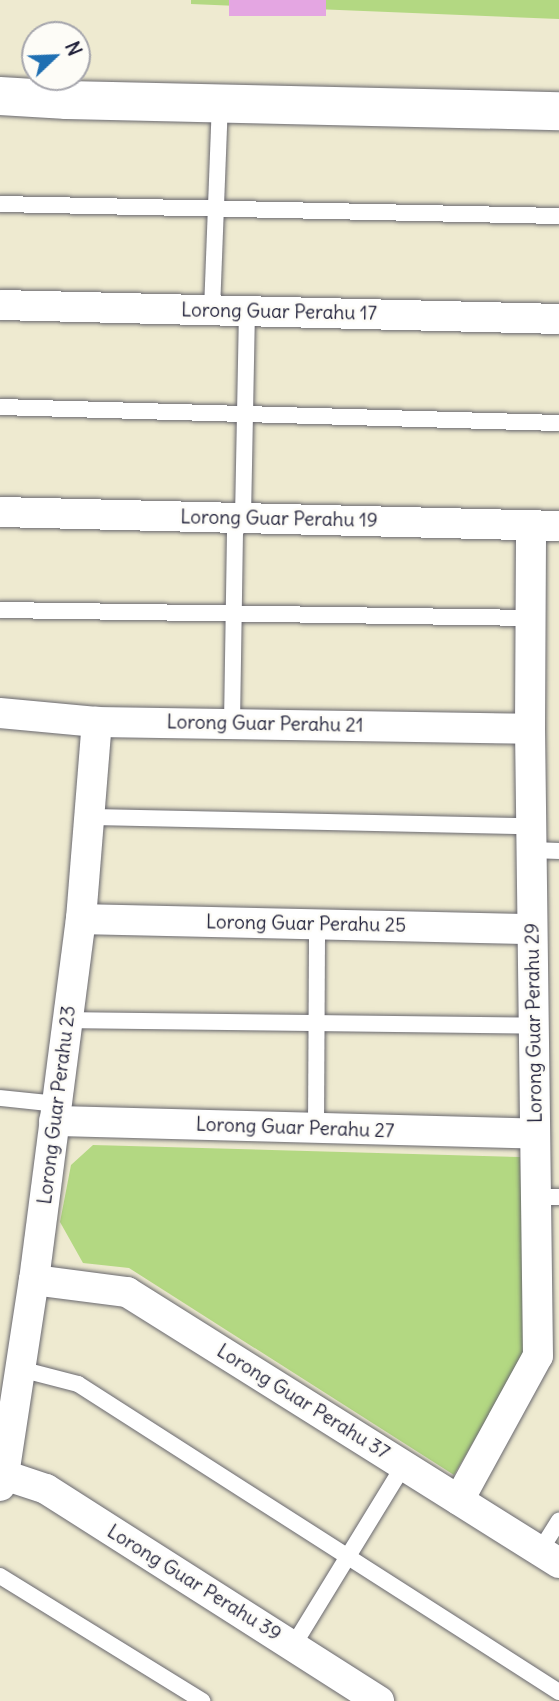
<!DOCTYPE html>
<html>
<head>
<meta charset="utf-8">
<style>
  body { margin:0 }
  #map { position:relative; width:559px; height:1701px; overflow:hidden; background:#eeead0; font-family:Delius,sans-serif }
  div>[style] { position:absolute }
  .green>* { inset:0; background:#b3d882 }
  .building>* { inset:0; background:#e4a6e2; transform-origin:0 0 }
  .roads { filter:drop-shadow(0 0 2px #69686f) drop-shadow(0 0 2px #69686f) }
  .service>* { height:16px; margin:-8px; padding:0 8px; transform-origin:8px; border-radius:8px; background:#fff }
  .minor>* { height:30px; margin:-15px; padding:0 15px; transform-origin:15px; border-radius:15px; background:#fff }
  .tertiary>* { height:38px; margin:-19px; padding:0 19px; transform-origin:19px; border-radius:19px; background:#fff }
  span { translate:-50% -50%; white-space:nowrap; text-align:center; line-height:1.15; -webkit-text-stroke:5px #fdfcf7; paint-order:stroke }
  .street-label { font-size:19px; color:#22223b }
  .north { position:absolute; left:21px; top:21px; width:70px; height:70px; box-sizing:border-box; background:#fdfcf7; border:2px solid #a5a5ac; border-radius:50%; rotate:67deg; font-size:19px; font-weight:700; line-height:28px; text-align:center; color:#22223b }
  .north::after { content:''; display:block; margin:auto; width:24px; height:32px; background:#1f6fb2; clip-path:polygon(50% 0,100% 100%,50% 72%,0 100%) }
</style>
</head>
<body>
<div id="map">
  <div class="green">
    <i style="clip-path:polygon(191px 0,559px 0,559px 19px,191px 4px)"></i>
    <i style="clip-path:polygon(93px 1145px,520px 1157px,526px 1352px,454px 1475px,129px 1268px,83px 1263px,60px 1222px,71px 1165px)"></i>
  </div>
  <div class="building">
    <i style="left:229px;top:0;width:97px;height:16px"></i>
  </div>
  <div class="roads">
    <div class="service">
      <i style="left:0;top:204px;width:559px;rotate:1.23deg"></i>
      <i style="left:212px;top:310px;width:206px;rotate:-87.8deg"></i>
      <i style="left:0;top:407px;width:559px;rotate:1.64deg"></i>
      <i style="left:0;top:610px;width:531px;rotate:0.86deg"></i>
      <i style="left:232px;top:723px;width:191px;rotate:-89.1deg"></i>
      <i style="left:235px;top:532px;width:16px;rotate:-60deg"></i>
      <i style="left:243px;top:518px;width:207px;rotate:-88.9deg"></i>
      <i style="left:89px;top:817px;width:442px;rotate:1.2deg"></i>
      <i style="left:532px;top:850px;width:27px;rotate:2deg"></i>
      <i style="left:67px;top:1020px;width:467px;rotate:0.7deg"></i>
      <i style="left:0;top:1098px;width:57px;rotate:6deg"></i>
      <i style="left:316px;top:1128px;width:204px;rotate:-89.7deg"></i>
      <i style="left:536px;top:1197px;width:23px"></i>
      <i style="left:20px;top:1369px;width:60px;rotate:14.5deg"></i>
      <i style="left:78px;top:1384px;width:571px;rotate:32.63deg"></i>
      <i style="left:540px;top:1551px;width:36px;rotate:-58deg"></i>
      <i style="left:0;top:1576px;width:238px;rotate:31.7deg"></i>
      <i style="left:293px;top:1646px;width:212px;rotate:-58.5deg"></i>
    </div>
    <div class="minor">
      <i style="left:0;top:305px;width:559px;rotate:1.43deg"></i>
      <i style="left:0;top:512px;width:559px;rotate:1.43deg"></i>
      <i style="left:0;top:713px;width:97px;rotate:5.3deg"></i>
      <i style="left:97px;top:722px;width:433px;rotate:0.9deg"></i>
      <i style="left:81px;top:919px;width:451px;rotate:1.3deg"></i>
      <i style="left:54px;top:1121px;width:481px;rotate:1.5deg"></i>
      <i style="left:34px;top:1280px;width:94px;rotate:7.4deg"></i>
      <i style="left:127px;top:1292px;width:510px;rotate:32.1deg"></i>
      <i style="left:4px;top:1475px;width:44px;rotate:18.4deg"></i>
      <i style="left:46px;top:1489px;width:395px;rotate:32.5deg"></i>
      <i style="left:0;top:1486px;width:12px;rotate:-70deg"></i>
      <i style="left:4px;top:1475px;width:197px;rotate:-81.3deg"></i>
      <i style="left:34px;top:1280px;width:364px;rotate:-82.6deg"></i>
      <i style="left:81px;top:919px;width:198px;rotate:-85.4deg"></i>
      <i style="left:459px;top:1500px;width:164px;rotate:-61.3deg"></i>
      <i style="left:538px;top:1356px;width:627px;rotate:-90.73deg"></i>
      <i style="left:530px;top:729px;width:204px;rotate:-89.7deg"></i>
    </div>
    <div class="tertiary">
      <i style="left:0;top:96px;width:67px;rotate:3.4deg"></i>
      <i style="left:67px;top:100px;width:492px;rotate:1.3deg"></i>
    </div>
  </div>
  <div class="street-label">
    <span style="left:279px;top:312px;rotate:1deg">Lorong Guar Perahu 17</span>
    <span style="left:279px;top:519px;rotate:1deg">Lorong Guar Perahu 19</span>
    <span style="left:265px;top:724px;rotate:1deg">Lorong Guar Perahu 21</span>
    <span style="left:306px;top:924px;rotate:1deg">Lorong Guar Perahu 25</span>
    <span style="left:534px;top:1023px;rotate:-91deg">Lorong Guar Perahu 29</span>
    <span style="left:57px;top:1105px;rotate:-83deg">Lorong Guar Perahu 23</span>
    <span style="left:295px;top:1128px;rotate:2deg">Lorong Guar Perahu 27</span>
    <span style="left:303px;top:1402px;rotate:32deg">Lorong Guar Perahu 37</span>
    <span style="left:194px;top:1583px;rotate:32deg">Lorong Guar Perahu 39</span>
  </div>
  <div class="north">N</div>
</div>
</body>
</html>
